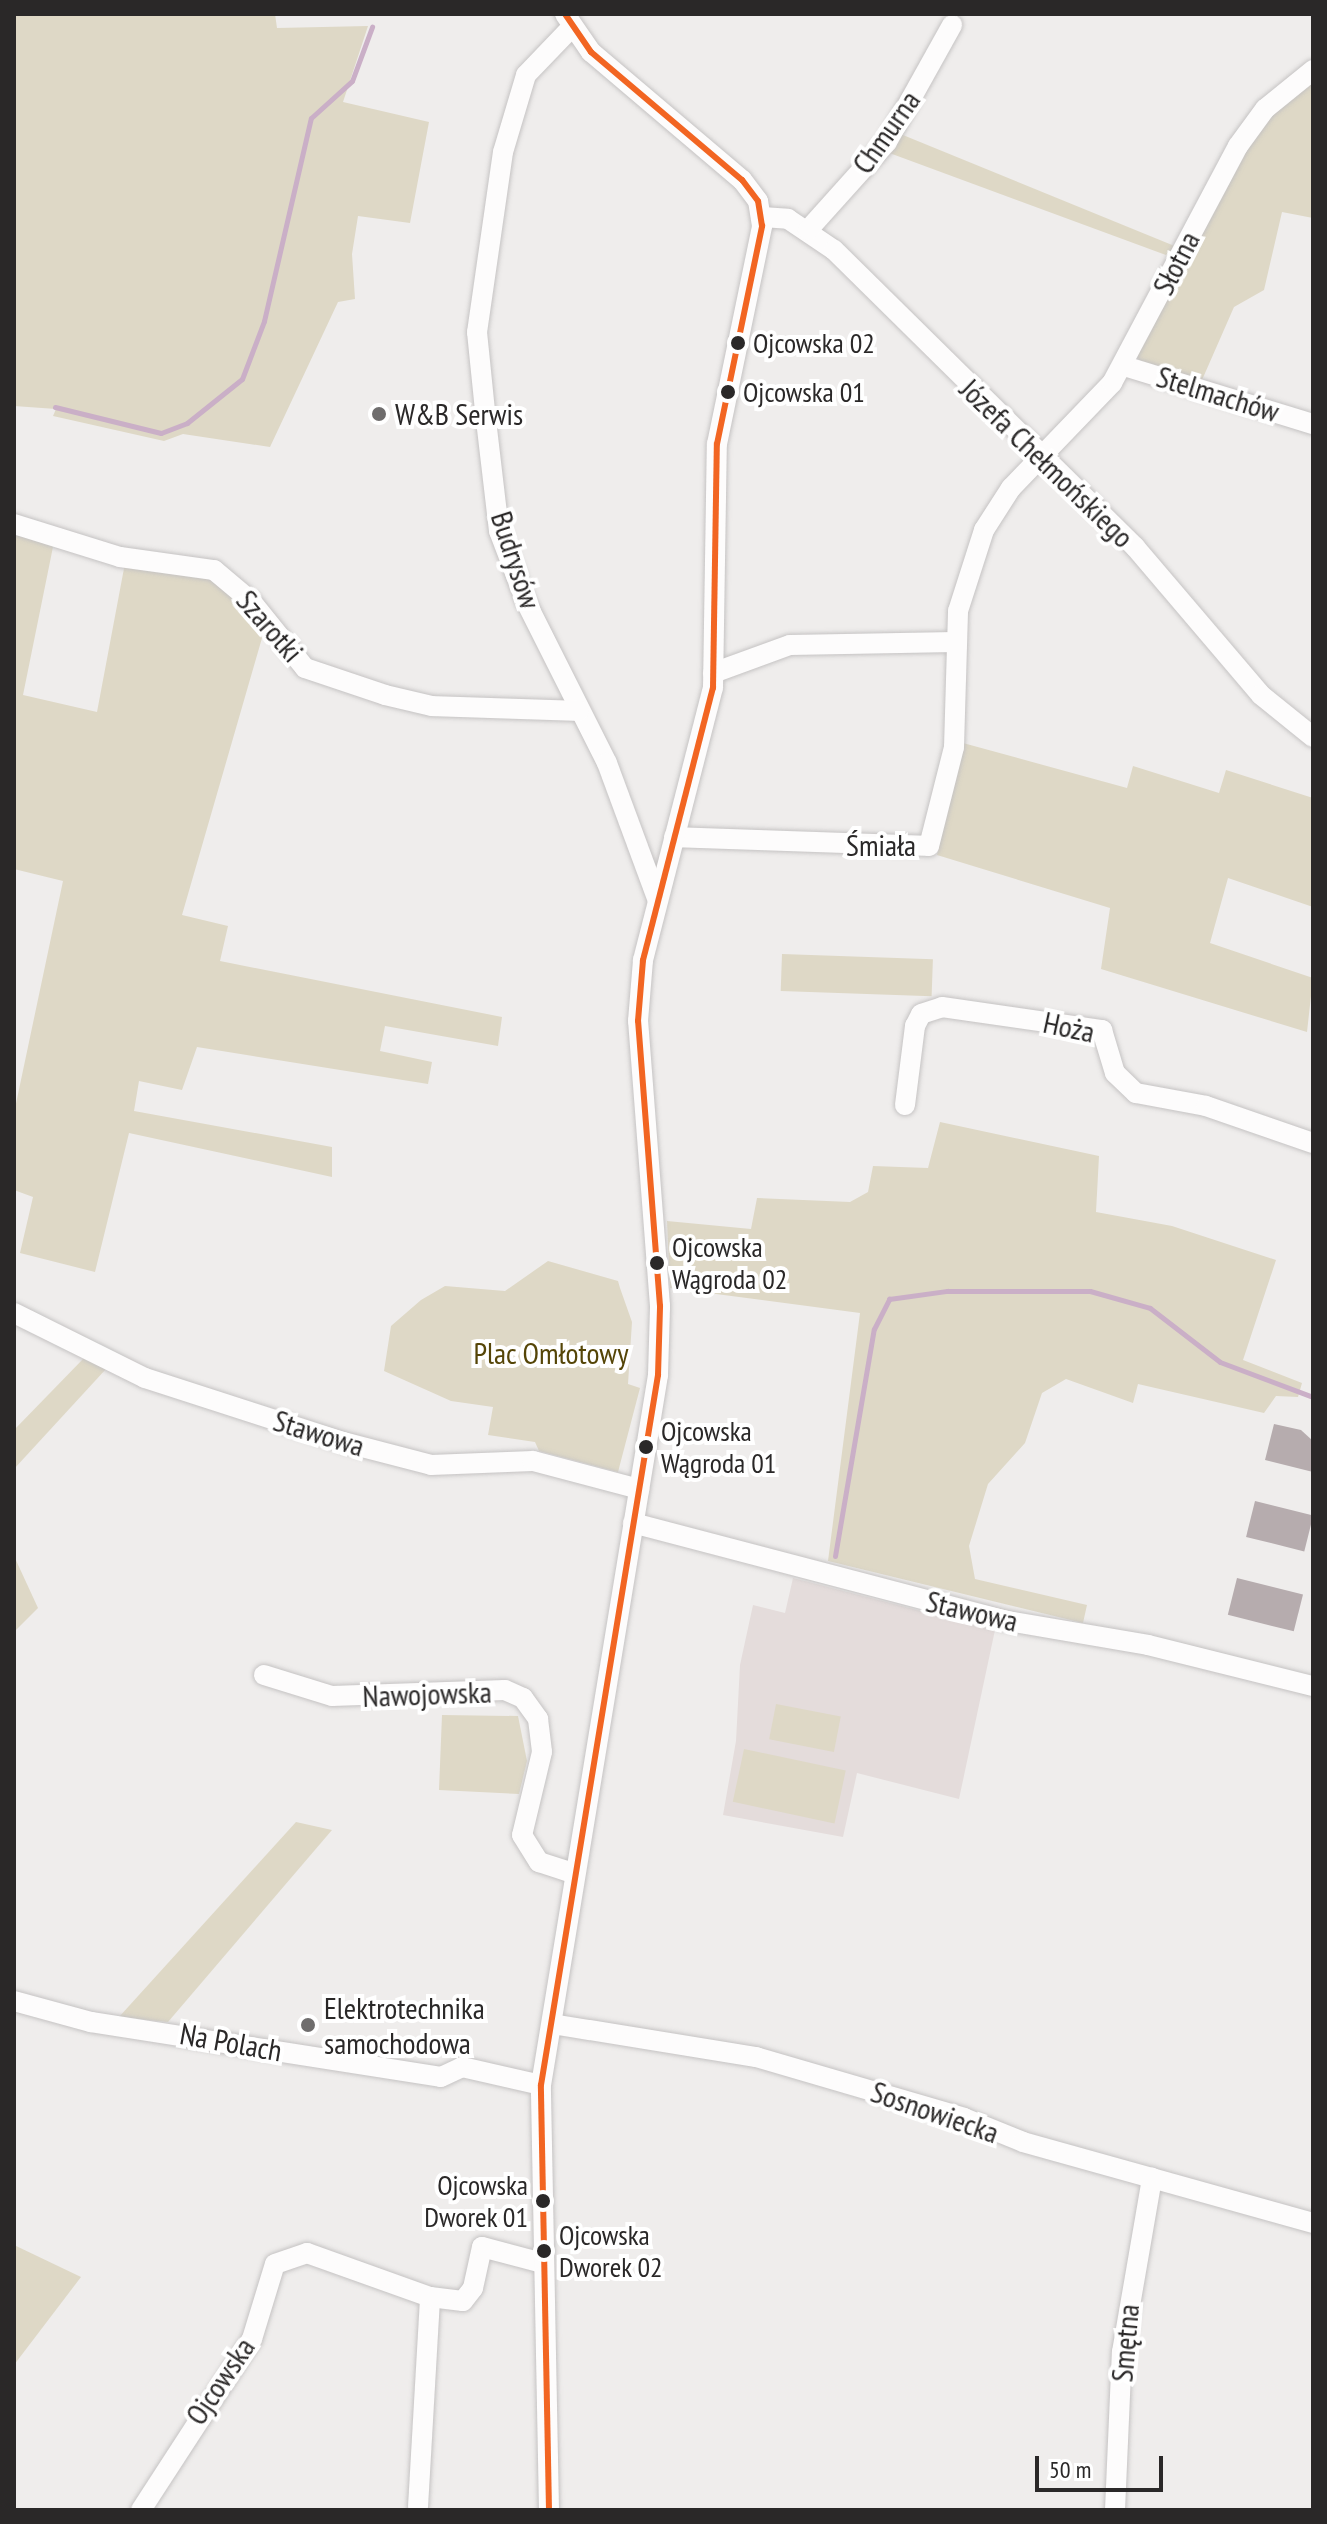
<!DOCTYPE html>
<html>
<head>
<meta charset="utf-8">
<style>
  body { margin:0 }
  #map { position:relative; width:1327px; height:2524px; overflow:hidden; background:#efedec; font-family:"PT Sans Narrow",sans-serif }
  div>[style] { position:absolute }
  .built>* { inset:0; background:#e4dcdb }
  .green>* { inset:0; background:#ded8c6; transform-origin:0 0 }
  .stream>* { height:5px; margin:-2.5px; padding:0 2.5px; transform-origin:2.5px; border-radius:2.5px; background:#caafc7 }
  .building>* { inset:0; background:#b6acae; transform-origin:0 0 }
  .roads { filter:drop-shadow(0 0 2px #c5c3c3) drop-shadow(0 0 2px #c5c3c3) }
  .minor>* { height:20px; margin:-10px; padding:0 10px; transform-origin:10px; border-radius:10px; background:#fdfcfc }
  .bus-1>* { height:6px; margin:-3px; padding:0 3px; transform-origin:3px; border-radius:3px; background:#f26522 }
  .dots>* { width:22px; height:22px; translate:-50% -50%; box-sizing:border-box; border:4px solid #fff; border-radius:50% }
  span { translate:-50% -50%; white-space:nowrap; text-align:center; line-height:1.15; -webkit-text-stroke:8px #fff; paint-order:stroke }
  .bus-label { font-size:28px; color:#2a2828 }
  .left { translate:0 -50%; text-align:left }
  .right { translate:-100% -50%; text-align:right }
  .street-label { font-size:30px; color:#2a2828 }
  .poi-label { font-size:30px; color:#2a2828 }
  .park-label { font-size:30px; color:#554507 }
  .frame { position:absolute; inset:0; border:16px solid #2a2828; pointer-events:none }
  .scale { position:absolute; left:1035px; top:2456px; width:128px; height:36px; box-sizing:border-box; border:4px solid #2a2828; border-top:0; padding-left:10px; font-size:24px; line-height:28px; white-space:nowrap; color:#2a2828; -webkit-text-stroke:6px #fff; paint-order:stroke }
</style>
</head>
<body>
<div id="map">
  <div class="built">
    <i style="clip-path:polygon(793px 1578px,995px 1630px,959px 1799px,857px 1773px,843px 1837px,723px 1815px,736px 1741px,740px 1665px,753px 1605px,785px 1613px)"></i>
  </div>
  <div class="green">
    <i style="clip-path:polygon(14px 14px,275px 14px,277px 28px,368px 26px,343px 102px,429px 122px,410px 223px,358px 216px,352px 254px,355px 299px,338px 302px,270px 447px,183px 434px,164px 441px,53px 416px,56px 409px,14px 406px)"></i>
    <i style="clip-path:polygon(1313px 80px,1313px 218px,1282px 212px,1264px 290px,1234px 307px,1202px 380px,1143px 366px,1137px 356px,1249px 146px,1272px 112px)"></i>
    <i style="clip-path:polygon(898px 133px,1177px 247px,1174px 258px,884px 151px)"></i>
    <i style="clip-path:polygon(14px 535px,54px 542px,23px 695px,97px 712px,125px 563px,202px 575px,227px 591px,262px 638px,182px 915px,228px 926px,220px 961px,502px 1017px,498px 1046px,385px 1026px,380px 1051px,432px 1062px,428px 1084px,197px 1047px,182px 1090px,139px 1081px,134px 1111px,332px 1147px,332px 1177px,129px 1133px,95px 1272px,20px 1253px,33px 1197px,14px 1190px,14px 1113px,63px 881px,14px 869px)"></i>
    <i style="clip-path:polygon(963px 743px,1127px 788px,1133px 766px,1219px 793px,1226px 770px,1313px 798px,1313px 907px,1228px 878px,1210px 943px,1313px 978px,1307px 1032px,1101px 969px,1110px 908px,937px 855px)"></i>
    <i style="left:782px;top:954px;width:151px;height:37px;rotate:2deg"></i>
    <i style="clip-path:polygon(940px 1122px,1099px 1156px,1096px 1212px,1172px 1226px,1276px 1260px,1243px 1360px,1302px 1383px,1298px 1397px,1276px 1396px,1264px 1413px,1138px 1384px,1133px 1403px,1066px 1379px,1042px 1393px,1025px 1443px,988px 1484px,969px 1546px,975px 1579px,1087px 1605px,1083px 1623px,828px 1561px,860px 1313px,670px 1288px,667px 1221px,751px 1229px,757px 1198px,850px 1202px,868px 1192px,873px 1166px,928px 1168px)"></i>
    <i style="clip-path:polygon(548px 1261px,618px 1281px,620px 1288px,632px 1322px,628px 1384px,640px 1388px,618px 1472px,539px 1451px,535px 1442px,488px 1435px,493px 1407px,451px 1401px,384px 1371px,391px 1326px,421px 1300px,445px 1286px,505px 1291px)"></i>
    <i style="clip-path:polygon(84px 1358px,106px 1369px,14px 1469px,14px 1430px)"></i>
    <i style="clip-path:polygon(14px 1556px,38px 1608px,14px 1632px)"></i>
    <i style="left:776px;top:1704px;width:66px;height:36px;rotate:11deg"></i>
    <i style="clip-path:polygon(442px 1715px,518px 1716px,527px 1761px,519px 1794px,439px 1790px)"></i>
    <i style="left:744px;top:1749px;width:104px;height:54px;rotate:12deg"></i>
    <i style="clip-path:polygon(296px 1822px,332px 1830px,168px 2022px,119px 2017px)"></i>
    <i style="clip-path:polygon(14px 2245px,81px 2277px,14px 2365px)"></i>
  </div>
  <div class="stream">
    <i style="left:55px;top:407px;width:109px;rotate:13.8deg"></i>
    <i style="left:161px;top:433px;width:28px;rotate:-21deg"></i>
    <i style="left:187px;top:423px;width:70px;rotate:-38.7deg"></i>
    <i style="left:242px;top:379px;width:62px;rotate:-69.2deg"></i>
    <i style="left:264px;top:321px;width:208px;rotate:-77deg"></i>
    <i style="left:311px;top:118px;width:55px;rotate:-42.1deg"></i>
    <i style="left:352px;top:81px;width:58px;rotate:-69.7deg"></i>
    <i style="left:835px;top:1556px;width:230px;rotate:-80.3deg"></i>
    <i style="left:874px;top:1329px;width:34px;rotate:-63deg"></i>
    <i style="left:889px;top:1299px;width:59px;rotate:-7.9deg"></i>
    <i style="left:947px;top:1291px;width:143px"></i>
    <i style="left:1090px;top:1291px;width:62px;rotate:15.8deg"></i>
    <i style="left:1150px;top:1308px;width:88px;rotate:37.6deg"></i>
    <i style="left:1220px;top:1362px;width:99px;rotate:20.6deg"></i>
  </div>
  <div class="building">
    <i style="clip-path:polygon(1274px 1424px,1301px 1430px,1313px 1441px,1313px 1472px,1265px 1460px)"></i>
    <i style="left:1255px;top:1501px;width:60px;height:37px;rotate:14deg"></i>
    <i style="left:1237px;top:1578px;width:68px;height:38px;rotate:14deg"></i>
  </div>
  <div class="roads">
    <div class="minor">
      <i style="left:571px;top:28px;width:65px;rotate:133.8deg"></i>
      <i style="left:526px;top:75px;width:80px;rotate:106.6deg"></i>
      <i style="left:503px;top:152px;width:182px;rotate:98.2deg"></i>
      <i style="left:477px;top:332px;width:88px;rotate:84.2deg"></i>
      <i style="left:486px;top:420px;width:112px;rotate:83.3deg"></i>
      <i style="left:499px;top:531px;width:76px;rotate:69.2deg"></i>
      <i style="left:526px;top:602px;width:180px;rotate:63.3deg"></i>
      <i style="left:607px;top:763px;width:144px;rotate:69.7deg"></i>
      <i style="left:762px;top:217px;width:26px;rotate:4deg"></i>
      <i style="left:788px;top:219px;width:55px;rotate:34deg"></i>
      <i style="left:834px;top:250px;width:423px;rotate:44.6deg"></i>
      <i style="left:1135px;top:547px;width:194px;rotate:49.6deg"></i>
      <i style="left:1261px;top:695px;width:67px;rotate:38.9deg"></i>
      <i style="left:808px;top:230px;width:118px;rotate:-48.1deg"></i>
      <i style="left:887px;top:142px;width:134px;rotate:-60.9deg"></i>
      <i style="left:1124px;top:366px;width:198px;rotate:17.1deg"></i>
      <i style="left:14px;top:524px;width:111px;rotate:17.3deg"></i>
      <i style="left:120px;top:557px;width:95px;rotate:7.9deg"></i>
      <i style="left:214px;top:570px;width:48px;rotate:40deg"></i>
      <i style="left:251px;top:601px;width:86px;rotate:51.1deg"></i>
      <i style="left:305px;top:668px;width:84px;rotate:18.6deg"></i>
      <i style="left:385px;top:695px;width:48px;rotate:13.2deg"></i>
      <i style="left:432px;top:706px;width:147px;rotate:1.9deg"></i>
      <i style="left:713px;top:673px;width:82px;rotate:-20deg"></i>
      <i style="left:790px;top:645px;width:165px;rotate:-1deg"></i>
      <i style="left:674px;top:837px;width:255px;rotate:2deg"></i>
      <i style="left:929px;top:846px;width:102px;rotate:-75.8deg"></i>
      <i style="left:954px;top:747px;width:136px;rotate:-88.3deg"></i>
      <i style="left:958px;top:611px;width:85px;rotate:-72.2deg"></i>
      <i style="left:984px;top:530px;width:50px;rotate:-57.3deg"></i>
      <i style="left:1011px;top:488px;width:146px;rotate:-46.1deg"></i>
      <i style="left:1112px;top:383px;width:268px;rotate:-62deg"></i>
      <i style="left:1238px;top:146px;width:46px;rotate:-53.9deg"></i>
      <i style="left:1265px;top:109px;width:62px;rotate:-39.1deg"></i>
      <i style="left:905px;top:1105px;width:80px;rotate:-82.8deg"></i>
      <i style="left:915px;top:1026px;width:13px;rotate:-63deg"></i>
      <i style="left:921px;top:1014px;width:22px;rotate:-18deg"></i>
      <i style="left:942px;top:1007px;width:162px;rotate:8.2deg"></i>
      <i style="left:1102px;top:1030px;width:45px;rotate:73.2deg"></i>
      <i style="left:1115px;top:1073px;width:29px;rotate:44deg"></i>
      <i style="left:1136px;top:1093px;width:71px;rotate:10.5deg"></i>
      <i style="left:1206px;top:1106px;width:113px;rotate:19.1deg"></i>
      <i style="left:14px;top:1313px;width:146px;rotate:26.4deg"></i>
      <i style="left:145px;top:1378px;width:208px;rotate:17.9deg"></i>
      <i style="left:343px;top:1442px;width:91px;rotate:14.6deg"></i>
      <i style="left:431px;top:1465px;width:102px;rotate:-2.2deg"></i>
      <i style="left:533px;top:1461px;width:110px;rotate:14.8deg"></i>
      <i style="left:633px;top:1523px;width:382px;rotate:14.7deg"></i>
      <i style="left:1002px;top:1620px;width:148px;rotate:9.7deg"></i>
      <i style="left:1148px;top:1645px;width:170px;rotate:14deg"></i>
      <i style="left:264px;top:1675px;width:71px;rotate:17.2deg"></i>
      <i style="left:332px;top:1696px;width:173px;rotate:-2deg"></i>
      <i style="left:505px;top:1690px;width:20px;rotate:24deg"></i>
      <i style="left:523px;top:1698px;width:26px;rotate:54deg"></i>
      <i style="left:538px;top:1719px;width:33px;rotate:83deg"></i>
      <i style="left:542px;top:1752px;width:85px;rotate:103.5deg"></i>
      <i style="left:522px;top:1835px;width:32px;rotate:58deg"></i>
      <i style="left:539px;top:1862px;width:36px;rotate:18deg"></i>
      <i style="left:14px;top:2001px;width:80px;rotate:15.3deg"></i>
      <i style="left:91px;top:2022px;width:354px;rotate:8.9deg"></i>
      <i style="left:441px;top:2077px;width:23px;rotate:-25deg"></i>
      <i style="left:462px;top:2067px;width:81px;rotate:12.8deg"></i>
      <i style="left:552px;top:2024px;width:207px;rotate:9.2deg"></i>
      <i style="left:756px;top:2057px;width:217px;rotate:16.3deg"></i>
      <i style="left:964px;top:2118px;width:64px;rotate:22.1deg"></i>
      <i style="left:1023px;top:2142px;width:301px;rotate:15.6deg"></i>
      <i style="left:418px;top:2507px;width:210px;rotate:-86.7deg"></i>
      <i style="left:141px;top:2510px;width:204px;rotate:-57deg"></i>
      <i style="left:252px;top:2339px;width:78px;rotate:-73deg"></i>
      <i style="left:275px;top:2264px;width:34px;rotate:-19deg"></i>
      <i style="left:307px;top:2253px;width:131px;rotate:19.7deg"></i>
      <i style="left:430px;top:2297px;width:33px;rotate:7deg"></i>
      <i style="left:463px;top:2301px;width:16px;rotate:-52deg"></i>
      <i style="left:473px;top:2288px;width:42px;rotate:-77.6deg"></i>
      <i style="left:482px;top:2247px;width:62px;rotate:14.9deg"></i>
      <i style="left:549px;top:2510px;width:425px;rotate:-91.1deg"></i>
      <i style="left:541px;top:2085px;width:720px;rotate:-80.64deg"></i>
      <i style="left:658px;top:1375px;width:69px;rotate:-88.3deg"></i>
      <i style="left:660px;top:1306px;width:286px;rotate:-94.4deg"></i>
      <i style="left:638px;top:1021px;width:61px;rotate:-85.3deg"></i>
      <i style="left:643px;top:960px;width:281px;rotate:-75.6deg"></i>
      <i style="left:713px;top:688px;width:244px;rotate:-89.1deg"></i>
      <i style="left:717px;top:444px;width:223px;rotate:-78.3deg"></i>
      <i style="left:762px;top:226px;width:25px;rotate:-99deg"></i>
      <i style="left:758px;top:201px;width:26px;rotate:-127deg"></i>
      <i style="left:742px;top:180px;width:198px;rotate:-139.7deg"></i>
      <i style="left:591px;top:52px;width:46px;rotate:-124.4deg"></i>
      <i style="left:1115px;top:2510px;width:158px;rotate:-87.5deg"></i>
      <i style="left:1122px;top:2352px;width:177px;rotate:-80.2deg"></i>
    </div>
  </div>
  <div class="bus-1">
    <i style="left:549px;top:2510px;width:425px;rotate:-91.1deg"></i>
    <i style="left:541px;top:2085px;width:720px;rotate:-80.64deg"></i>
    <i style="left:658px;top:1375px;width:69px;rotate:-88.3deg"></i>
    <i style="left:660px;top:1306px;width:286px;rotate:-94.4deg"></i>
    <i style="left:638px;top:1021px;width:61px;rotate:-85.3deg"></i>
    <i style="left:643px;top:960px;width:281px;rotate:-75.6deg"></i>
    <i style="left:713px;top:688px;width:244px;rotate:-89.1deg"></i>
    <i style="left:717px;top:444px;width:223px;rotate:-78.3deg"></i>
    <i style="left:762px;top:226px;width:25px;rotate:-99deg"></i>
    <i style="left:758px;top:201px;width:26px;rotate:-127deg"></i>
    <i style="left:742px;top:180px;width:198px;rotate:-139.7deg"></i>
    <i style="left:591px;top:52px;width:46px;rotate:-124.4deg"></i>
  </div>
  <div class="dots">
    <i style="left:738px;top:343px;background:#2a2828"></i>
    <i style="left:728px;top:392px;background:#2a2828"></i>
    <i style="left:379px;top:414px;background:#6f6d6d"></i>
    <i style="left:657px;top:1263px;background:#2a2828"></i>
    <i style="left:646px;top:1447px;background:#2a2828"></i>
    <i style="left:308px;top:2025px;background:#6f6d6d"></i>
    <i style="left:543px;top:2201px;background:#2a2828"></i>
    <i style="left:544px;top:2251px;background:#2a2828"></i>
  </div>
  <div class="bus-label">
    <span class="left" style="left:753px;top:343px">Ojcowska 02</span>
    <span class="left" style="left:743px;top:392px">Ojcowska 01</span>
    <span class="left" style="left:672px;top:1263px">Ojcowska<br>Wągroda 02</span>
    <span class="left" style="left:661px;top:1447px">Ojcowska<br>Wągroda 01</span>
    <span class="right" style="left:528px;top:2201px">Ojcowska<br>Dworek 01</span>
    <span class="left" style="left:559px;top:2251px">Ojcowska<br>Dworek 02</span>
  </div>
  <div class="street-label">
    <span style="left:886px;top:132px;rotate:-55deg">Chmurna</span>
    <span style="left:1176px;top:263px;rotate:-63deg">Słotna</span>
    <span style="left:1218px;top:394px;rotate:17deg">Stelmachów</span>
    <span style="left:1047px;top:463px;rotate:44deg">Józefa Chełmońskiego</span>
    <span style="left:516px;top:560px;rotate:72deg">Budrysów</span>
    <span style="left:270px;top:626px;rotate:49deg">Szarotki</span>
    <span style="left:881px;top:845px">Śmiała</span>
    <span style="left:1069px;top:1027px;rotate:12deg">Hoża</span>
    <span style="left:319px;top:1433px;rotate:17deg">Stawowa</span>
    <span style="left:972px;top:1611px;rotate:13deg">Stawowa</span>
    <span style="left:427px;top:1694px;rotate:-2deg">Nawojowska</span>
    <span style="left:231px;top:2042px;rotate:10deg">Na Polach</span>
    <span style="left:935px;top:2112px;rotate:19deg">Sosnowiecka</span>
    <span style="left:1125px;top:2343px;rotate:-85deg">Smętna</span>
    <span style="left:220px;top:2381px;rotate:-56deg">Ojcowska</span>
  </div>
  <div class="poi-label">
    <span class="left" style="left:395px;top:414px">W&amp;B Serwis</span>
    <span class="left" style="left:324px;top:2025px">Elektrotechnika<br>samochodowa</span>
  </div>
  <div class="park-label">
    <span style="left:551px;top:1353px">Plac Omłotowy</span>
  </div>
  <div class="frame"></div>
  <div class="scale">50 m</div>
</div>
</body>
</html>
